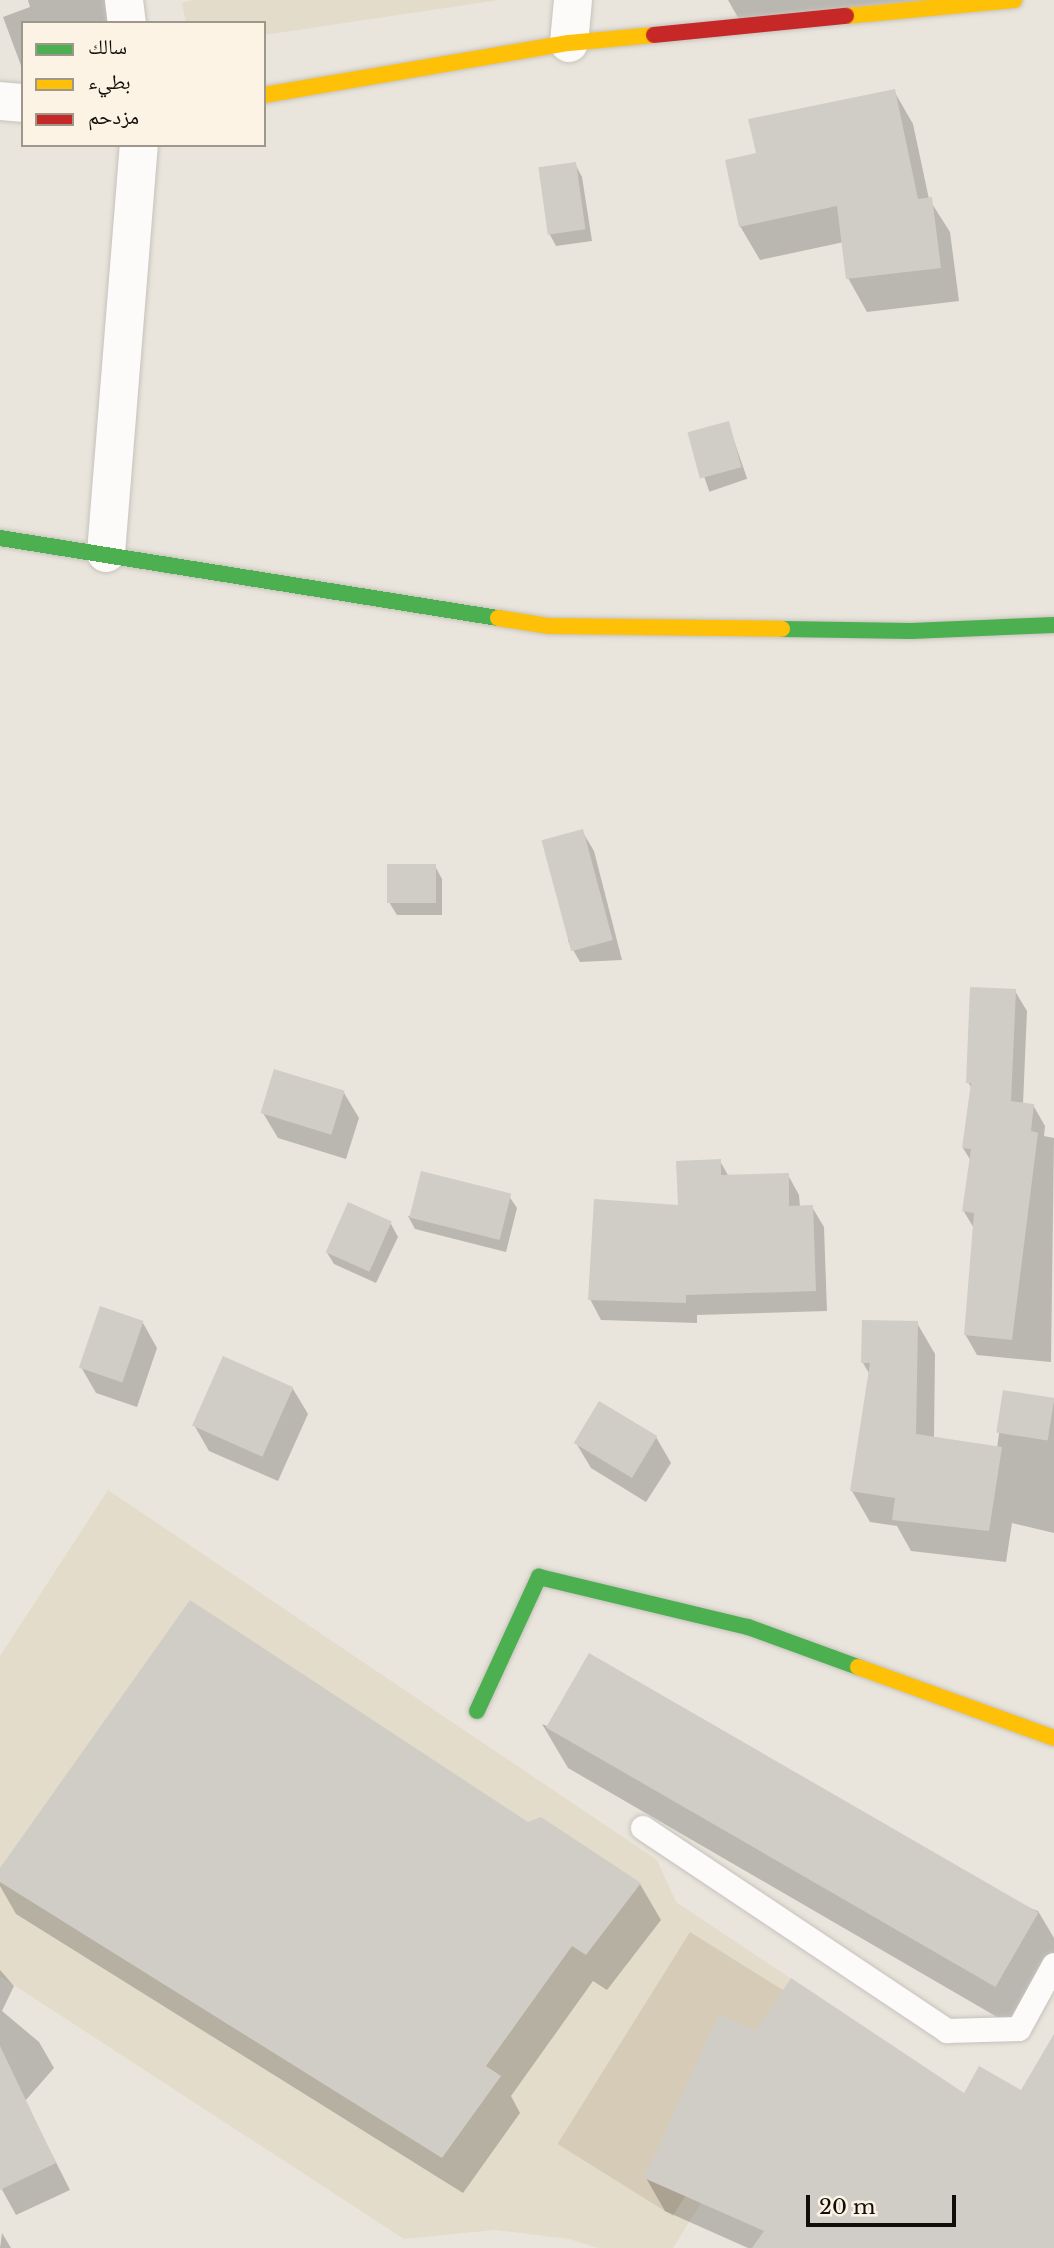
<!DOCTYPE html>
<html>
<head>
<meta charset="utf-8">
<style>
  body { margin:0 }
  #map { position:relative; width:1054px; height:2248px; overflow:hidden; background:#e9e5dc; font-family:"Libre Baskerville","Noto Naskh Arabic",serif }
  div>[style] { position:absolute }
  .built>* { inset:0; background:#e4dccb }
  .green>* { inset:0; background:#d6cbb7; transform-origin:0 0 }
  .shadow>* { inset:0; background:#0003; transform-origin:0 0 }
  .building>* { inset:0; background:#d0cdc6; transform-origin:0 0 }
  .roads { filter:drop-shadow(0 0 2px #c6c2bc) drop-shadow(0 0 2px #c6c2bc) }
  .lane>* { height:24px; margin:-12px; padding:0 12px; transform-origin:12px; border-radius:12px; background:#fcfbfa }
  .street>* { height:38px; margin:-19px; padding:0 19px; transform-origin:19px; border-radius:19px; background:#fcfbfa }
  .fast>* { height:16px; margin:-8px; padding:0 8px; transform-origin:8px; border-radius:8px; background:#4caf50 }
  .slow>* { height:16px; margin:-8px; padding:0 8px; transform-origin:8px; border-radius:8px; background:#ffc107 }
  .jam>* { height:16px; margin:-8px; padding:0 8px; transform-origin:8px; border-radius:8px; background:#c62828 }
  span { translate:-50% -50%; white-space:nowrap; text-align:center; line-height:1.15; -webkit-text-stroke:5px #fcf3e4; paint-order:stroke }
  .legend { position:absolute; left:21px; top:21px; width:245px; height:126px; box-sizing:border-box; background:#fcf3e4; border:2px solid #9e978c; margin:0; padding:9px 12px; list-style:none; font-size:21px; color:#110e09 }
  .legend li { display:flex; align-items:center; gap:14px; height:35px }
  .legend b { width:35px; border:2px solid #9e978c }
  .scale { position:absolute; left:806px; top:2195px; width:150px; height:32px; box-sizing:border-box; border:4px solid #110e09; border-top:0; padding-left:9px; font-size:21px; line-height:24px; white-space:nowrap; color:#110e09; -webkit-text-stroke:5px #fcf3e4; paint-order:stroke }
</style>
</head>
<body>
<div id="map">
  <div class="built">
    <i style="clip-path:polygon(193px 0,499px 0,264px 35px,264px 23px,186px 23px,182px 3px)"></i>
    <i style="clip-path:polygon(108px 1490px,657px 1860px,676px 1902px,826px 2002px,673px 2248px,598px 2248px,569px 2239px,495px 2230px,404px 2239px,0 1976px,0 1656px)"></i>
  </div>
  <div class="green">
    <i style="left:690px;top:1932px;width:136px;height:250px;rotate:32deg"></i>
  </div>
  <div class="shadow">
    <i style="clip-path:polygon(28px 0,114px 0,121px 23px,23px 23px,23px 71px,3px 17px,30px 7px)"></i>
    <i style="clip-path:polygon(728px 0,1014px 0,741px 23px)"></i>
    <i style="clip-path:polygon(894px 91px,913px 124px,929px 199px,950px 232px,959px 301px,867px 312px,848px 278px,844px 242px,760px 260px,740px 226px)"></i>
    <i style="clip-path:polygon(575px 164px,582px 177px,592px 241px,556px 246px,549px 233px)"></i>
    <i style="left:728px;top:423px;width:59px;height:40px;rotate:71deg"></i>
    <i style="clip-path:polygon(582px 831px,594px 851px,622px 960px,580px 962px,568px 941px)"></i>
    <i style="clip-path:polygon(435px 866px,442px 879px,442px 915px,397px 915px,389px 902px)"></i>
    <i style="clip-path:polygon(1015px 991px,1027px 1011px,1023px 1104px,1033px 1105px,1045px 1126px,1044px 1136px,1054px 1138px,1051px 1362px,977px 1355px,965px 1334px,975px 1230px,963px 1210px,971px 1161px,963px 1148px,972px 1089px,968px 1082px)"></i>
    <i style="clip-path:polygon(344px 1093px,359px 1118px,346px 1159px,278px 1138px,263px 1113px)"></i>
    <i style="clip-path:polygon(720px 1161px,729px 1177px,788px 1175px,799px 1195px,800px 1207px,812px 1207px,824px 1227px,827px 1311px,697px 1315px,697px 1323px,601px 1320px,590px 1299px)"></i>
    <i style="clip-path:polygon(509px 1196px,517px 1208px,506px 1252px,415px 1229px,408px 1216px)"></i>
    <i style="clip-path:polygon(391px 1224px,398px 1237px,376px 1283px,334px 1264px,326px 1251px)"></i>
    <i style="clip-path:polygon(143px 1323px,157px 1348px,137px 1407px,96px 1393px,81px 1367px)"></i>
    <i style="clip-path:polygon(917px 1323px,935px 1354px,934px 1438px,997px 1448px,1005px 1392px,1054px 1400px,1054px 1533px,1012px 1523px,1006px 1562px,911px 1551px,897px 1526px,870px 1522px,852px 1491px,870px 1375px,863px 1363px)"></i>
    <i style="clip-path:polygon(293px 1389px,308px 1414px,278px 1481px,209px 1451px,194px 1425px)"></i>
    <i style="clip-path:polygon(656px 1437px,671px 1463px,646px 1502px,591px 1468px,576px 1443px)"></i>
    <i style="clip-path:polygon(542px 1724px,1038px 1911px,1054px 1938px,1054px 1970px,1016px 2028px,568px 1768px)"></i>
    <i style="clip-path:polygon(528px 1824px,640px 1884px,661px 1920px,607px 1990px,593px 1981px,511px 2096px,520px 2113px,463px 2193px,16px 1914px,0 1886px,0 1871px)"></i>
    <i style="clip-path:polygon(0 1970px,14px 1986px,2px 2011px,39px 2042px,54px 2068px,25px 2101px,70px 2190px,16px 2215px,0 2186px)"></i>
    <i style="clip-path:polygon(756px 2033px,965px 2095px,1021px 2092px,1054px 2037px,1054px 2248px,748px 2248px,665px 2211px,646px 2178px)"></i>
    <i style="clip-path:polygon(2px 2233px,11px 2248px,0 2248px)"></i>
  </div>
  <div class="building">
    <i style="clip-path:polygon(895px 89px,918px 199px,932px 197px,941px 268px,846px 279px,837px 206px,739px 227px,725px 160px,756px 153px,748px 119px)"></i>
    <i style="left:576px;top:162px;width:68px;height:38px;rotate:82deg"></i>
    <i style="left:729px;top:421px;width:48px;height:43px;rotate:75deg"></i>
    <i style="left:583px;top:829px;width:115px;height:43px;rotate:75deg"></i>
    <i style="left:387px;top:864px;width:49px;height:39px"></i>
    <i style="clip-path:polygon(970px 987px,1016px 989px,1011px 1101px,1034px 1104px,1031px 1131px,1038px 1133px,1012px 1340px,964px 1335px,974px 1213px,962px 1211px,971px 1149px,962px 1148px,971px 1083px,966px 1083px)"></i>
    <i style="left:274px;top:1069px;width:74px;height:46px;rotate:17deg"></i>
    <i style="clip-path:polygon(721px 1159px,721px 1175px,789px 1173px,789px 1206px,813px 1205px,816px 1291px,686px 1295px,686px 1303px,588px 1300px,594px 1199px,678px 1205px,676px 1161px)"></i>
    <i style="left:421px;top:1171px;width:93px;height:48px;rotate:14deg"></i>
    <i style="left:348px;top:1202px;width:48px;height:55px;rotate:24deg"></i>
    <i style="left:100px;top:1306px;width:46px;height:65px;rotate:19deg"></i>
    <i style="clip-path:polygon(862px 1320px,918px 1321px,916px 1434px,1002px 1447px,989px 1531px,892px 1520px,895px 1498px,850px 1491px,870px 1363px,861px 1363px)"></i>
    <i style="left:223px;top:1356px;width:77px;height:76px;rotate:24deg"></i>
    <i style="left:1003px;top:1390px;width:52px;height:43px;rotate:9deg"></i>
    <i style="left:599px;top:1401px;width:68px;height:49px;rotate:31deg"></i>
    <i style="clip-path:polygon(190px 1600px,528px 1822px,541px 1817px,641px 1883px,586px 1955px,572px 1946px,486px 2066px,501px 2076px,442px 2158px,0 1882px,0 1868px)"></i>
    <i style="left:589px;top:1653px;width:519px;height:86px;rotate:30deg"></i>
    <i style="clip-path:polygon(791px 1978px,964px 2093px,979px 2066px,1021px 2090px,1054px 2034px,1054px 2248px,752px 2248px,764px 2231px,644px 2178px,719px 2014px,756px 2031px)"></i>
    <i style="clip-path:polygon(0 2046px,56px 2163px,0 2190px)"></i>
  </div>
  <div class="roads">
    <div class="lane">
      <i style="left:643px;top:1828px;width:366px;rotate:33.7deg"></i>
      <i style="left:947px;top:2031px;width:72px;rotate:-1.6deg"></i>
      <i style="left:1019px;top:2029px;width:73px;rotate:-61.3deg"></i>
    </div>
    <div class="street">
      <i style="left:124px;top:0;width:23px;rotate:83deg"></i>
      <i style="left:569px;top:43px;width:43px;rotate:-84.7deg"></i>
      <i style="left:0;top:101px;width:23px;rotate:5deg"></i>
      <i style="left:106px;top:553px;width:409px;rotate:-85.4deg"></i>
    </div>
    <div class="fast">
      <i style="left:0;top:538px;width:504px;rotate:9.13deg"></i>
      <i style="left:782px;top:629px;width:129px;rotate:0.9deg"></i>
      <i style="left:911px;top:631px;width:143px;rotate:-2.4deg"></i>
      <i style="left:477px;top:1711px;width:148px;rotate:-65.2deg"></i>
      <i style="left:539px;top:1577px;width:215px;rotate:13.5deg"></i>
      <i style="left:748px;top:1627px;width:117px;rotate:20deg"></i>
    </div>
    <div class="slow">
      <i style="left:846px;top:16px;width:169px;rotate:-5.4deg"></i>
      <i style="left:264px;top:95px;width:309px;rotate:-9.7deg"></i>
      <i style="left:569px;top:43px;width:85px;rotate:-5.4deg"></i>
      <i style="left:498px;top:618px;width:52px;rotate:8.9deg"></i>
      <i style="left:549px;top:626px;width:233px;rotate:0.7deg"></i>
      <i style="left:858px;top:1667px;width:208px;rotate:19.9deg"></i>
    </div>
    <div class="jam">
      <i style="left:654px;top:35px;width:193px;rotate:-5.7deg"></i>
    </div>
  </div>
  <ul class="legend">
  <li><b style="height:9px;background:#4caf50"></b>سالك</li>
  <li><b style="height:9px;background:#ffc107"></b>بطيء</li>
  <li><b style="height:9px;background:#c62828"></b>مزدحم</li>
  </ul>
  <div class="scale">20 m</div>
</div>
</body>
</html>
